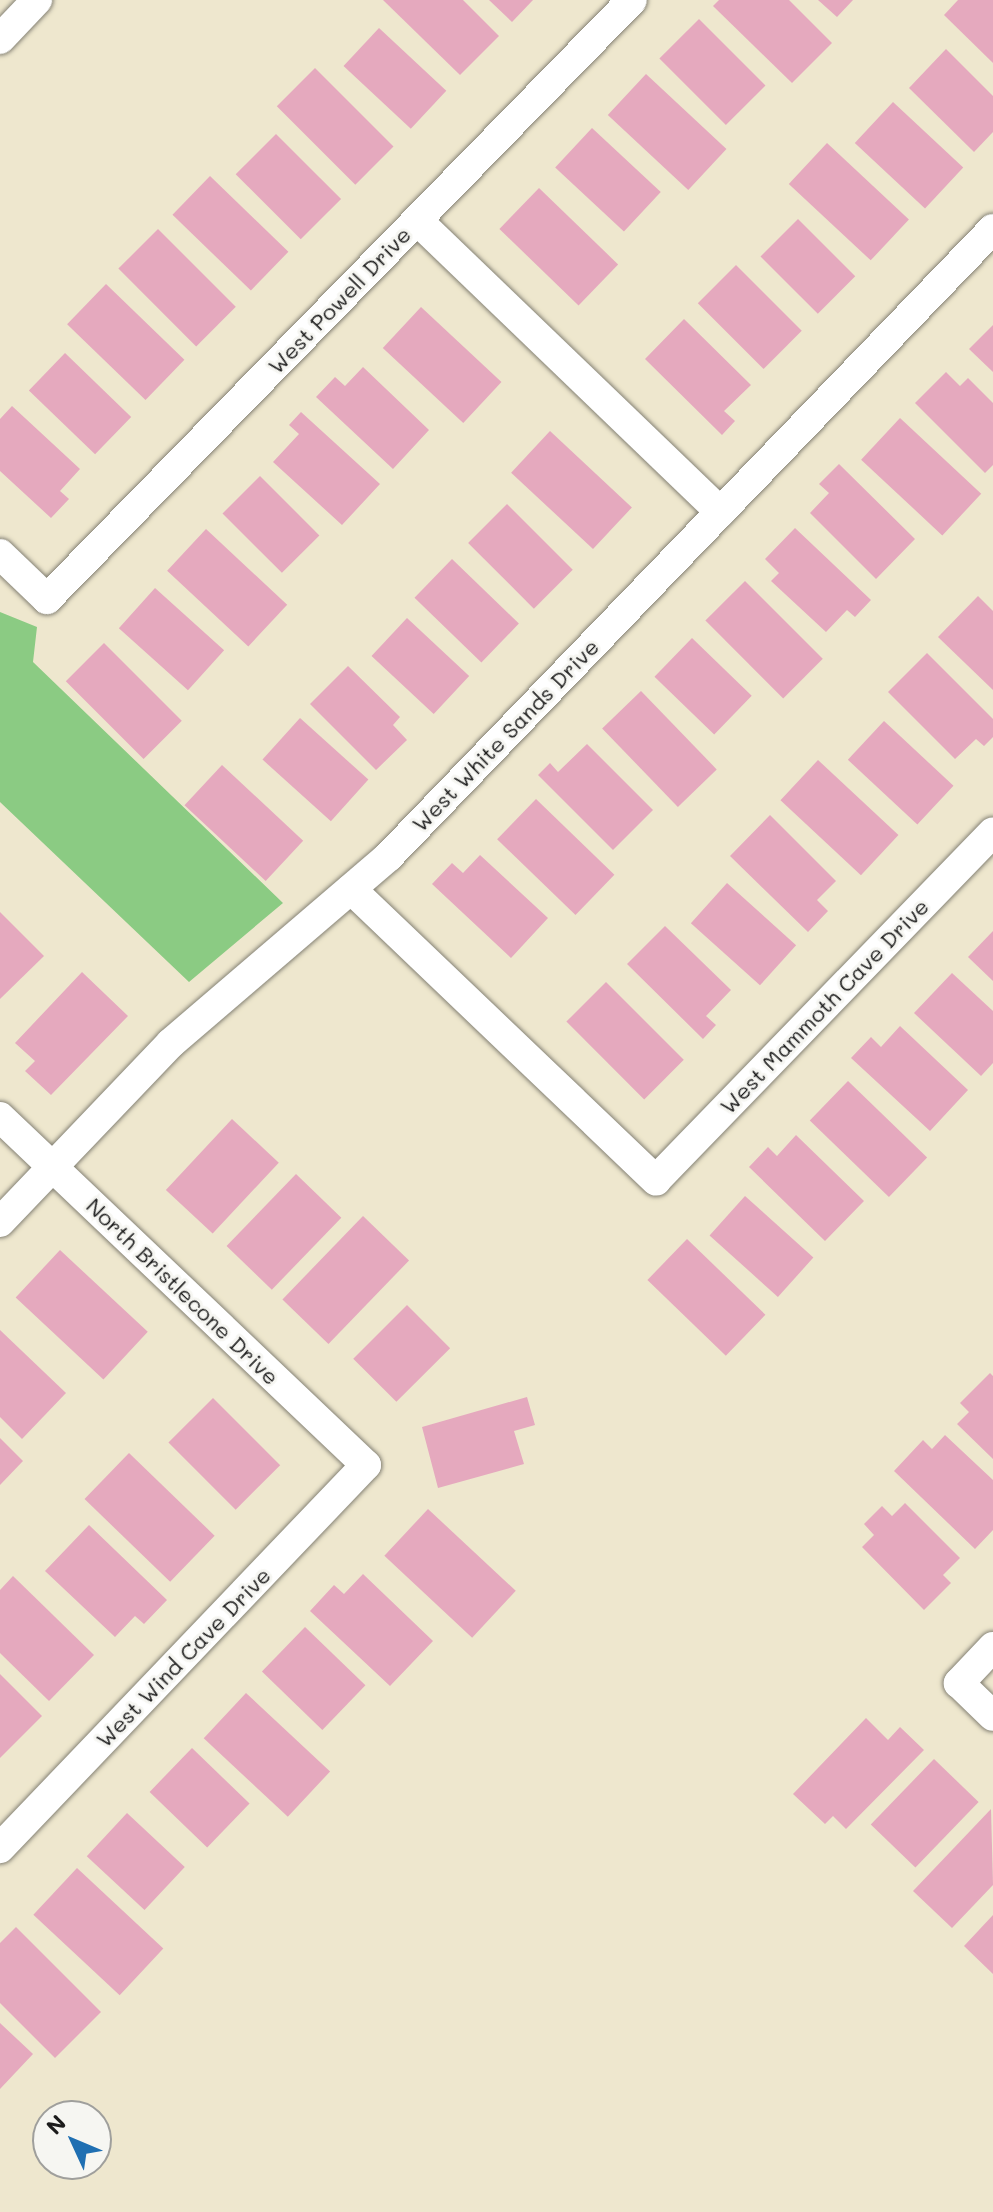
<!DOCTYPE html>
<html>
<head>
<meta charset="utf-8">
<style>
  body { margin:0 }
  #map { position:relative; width:993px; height:2212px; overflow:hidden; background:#eee7ce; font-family:Mali,sans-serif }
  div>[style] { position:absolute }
  .green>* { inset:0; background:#8bcb83 }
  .building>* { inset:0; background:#e5a9be; transform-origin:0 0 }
  .roads { filter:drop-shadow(0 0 2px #858275) drop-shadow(0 0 2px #858275) }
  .minor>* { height:30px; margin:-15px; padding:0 15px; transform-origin:15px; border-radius:15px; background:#fff }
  span { translate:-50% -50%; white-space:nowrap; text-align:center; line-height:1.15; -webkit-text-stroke:6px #f6f6f2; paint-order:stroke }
  .street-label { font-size:22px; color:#1c1c1c }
  .north { position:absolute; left:32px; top:2100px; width:80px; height:80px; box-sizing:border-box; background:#f6f6f2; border:2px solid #9f9f9c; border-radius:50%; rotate:314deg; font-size:22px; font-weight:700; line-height:32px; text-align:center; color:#1c1c1c }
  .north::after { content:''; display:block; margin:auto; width:28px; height:36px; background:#1f6fb2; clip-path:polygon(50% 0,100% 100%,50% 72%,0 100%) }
</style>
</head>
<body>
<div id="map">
  <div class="green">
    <i style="clip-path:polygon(0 612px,37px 627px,33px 662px,283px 903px,189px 982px,0 802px)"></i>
  </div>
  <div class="building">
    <i style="clip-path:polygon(383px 0,463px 0,499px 36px,460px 75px)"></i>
    <i style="clip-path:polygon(489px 0,533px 0,512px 22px)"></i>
    <i style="clip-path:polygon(719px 0,789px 0,832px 43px,792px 83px,713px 6px)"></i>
    <i style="clip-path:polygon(818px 0,853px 0,837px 17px)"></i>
    <i style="clip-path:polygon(958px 0,993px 0,993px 63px,944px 15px)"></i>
    <i style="left:699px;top:19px;width:94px;height:56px;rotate:45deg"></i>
    <i style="left:379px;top:28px;width:92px;height:52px;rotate:43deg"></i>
    <i style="clip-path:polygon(946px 49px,993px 96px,993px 132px,974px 152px,909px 88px)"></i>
    <i style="left:315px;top:68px;width:111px;height:54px;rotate:45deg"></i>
    <i style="left:646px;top:74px;width:110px;height:56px;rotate:43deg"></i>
    <i style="left:893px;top:102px;width:96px;height:56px;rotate:43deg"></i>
    <i style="left:592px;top:128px;width:94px;height:54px;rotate:43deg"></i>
    <i style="left:276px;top:134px;width:92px;height:57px;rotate:45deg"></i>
    <i style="left:827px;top:143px;width:112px;height:56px;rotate:43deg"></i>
    <i style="left:210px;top:176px;width:109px;height:54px;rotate:44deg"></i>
    <i style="left:539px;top:188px;width:110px;height:57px;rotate:44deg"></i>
    <i style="left:798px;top:219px;width:81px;height:53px;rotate:45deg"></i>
    <i style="left:158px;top:229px;width:110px;height:56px;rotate:45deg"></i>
    <i style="left:736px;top:265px;width:93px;height:54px;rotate:45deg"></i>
    <i style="left:106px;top:284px;width:109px;height:56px;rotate:44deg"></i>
    <i style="left:421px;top:307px;width:110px;height:56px;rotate:43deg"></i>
    <i style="clip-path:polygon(684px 319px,751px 385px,724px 411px,735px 421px,722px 435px,645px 359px)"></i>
    <i style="clip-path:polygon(993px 325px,993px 372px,969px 349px)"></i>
    <i style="left:65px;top:353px;width:92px;height:52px;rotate:44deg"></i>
    <i style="clip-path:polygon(363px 367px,429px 430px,393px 469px,316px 397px,335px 377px,345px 386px)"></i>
    <i style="clip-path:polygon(946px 372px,960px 386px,968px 378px,993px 403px,993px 465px,985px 473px,915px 403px)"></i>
    <i style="clip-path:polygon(12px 406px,80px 469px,60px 491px,69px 499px,51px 518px,0 471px,0 419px)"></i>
    <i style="clip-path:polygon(301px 412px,380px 484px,342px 525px,273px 462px,299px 434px,289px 425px)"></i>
    <i style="left:900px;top:418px;width:111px;height:57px;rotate:43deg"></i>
    <i style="left:550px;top:431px;width:112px;height:57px;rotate:43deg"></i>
    <i style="clip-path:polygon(839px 464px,915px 539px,876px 579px,810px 513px,829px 493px,819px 484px)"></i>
    <i style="left:260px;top:476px;width:84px;height:53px;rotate:45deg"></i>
    <i style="left:507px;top:504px;width:93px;height:55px;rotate:45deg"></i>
    <i style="clip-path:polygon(795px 528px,871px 600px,855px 617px,847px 610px,826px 632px,771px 581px,779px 573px,765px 559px)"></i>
    <i style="left:206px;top:529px;width:111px;height:57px;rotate:43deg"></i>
    <i style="left:452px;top:559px;width:93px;height:54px;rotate:44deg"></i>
    <i style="left:745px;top:581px;width:110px;height:56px;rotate:45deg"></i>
    <i style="left:155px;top:588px;width:93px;height:54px;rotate:42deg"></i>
    <i style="clip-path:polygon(978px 596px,993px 611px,993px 690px,938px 637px)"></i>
    <i style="left:407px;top:618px;width:85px;height:52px;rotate:43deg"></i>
    <i style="left:692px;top:638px;width:83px;height:54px;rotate:44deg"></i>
    <i style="left:104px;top:643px;width:110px;height:54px;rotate:45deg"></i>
    <i style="clip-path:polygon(927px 653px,993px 719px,993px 737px,984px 746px,976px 739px,955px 759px,888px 692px)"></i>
    <i style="clip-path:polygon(348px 666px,400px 717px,393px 725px,407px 740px,376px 770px,310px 704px)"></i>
    <i style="left:641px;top:691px;width:109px;height:54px;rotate:46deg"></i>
    <i style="left:300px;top:718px;width:92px;height:56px;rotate:42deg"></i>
    <i style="left:884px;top:721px;width:95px;height:53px;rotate:43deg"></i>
    <i style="clip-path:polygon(587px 744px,653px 810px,613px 850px,538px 775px,550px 763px,558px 772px)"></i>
    <i style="left:818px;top:760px;width:110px;height:55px;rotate:43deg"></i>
    <i style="left:222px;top:765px;width:111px;height:55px;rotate:43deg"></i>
    <i style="left:536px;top:799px;width:109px;height:56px;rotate:44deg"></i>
    <i style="clip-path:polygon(770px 815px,836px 881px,817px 900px,828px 911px,808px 932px,730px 856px)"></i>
    <i style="clip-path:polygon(480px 855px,548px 918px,511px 958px,432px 884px,452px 863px,463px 873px)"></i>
    <i style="left:727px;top:883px;width:93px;height:54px;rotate:42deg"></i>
    <i style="clip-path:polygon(0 912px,44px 956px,0 999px)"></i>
    <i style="clip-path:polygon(665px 926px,731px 990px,706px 1016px,716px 1025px,703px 1039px,627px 964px)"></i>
    <i style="clip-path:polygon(993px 931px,993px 981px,968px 957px)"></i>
    <i style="clip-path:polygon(82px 972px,128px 1016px,51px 1095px,25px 1071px,35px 1061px,15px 1043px)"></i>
    <i style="clip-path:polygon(952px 973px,993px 1011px,993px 1063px,981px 1076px,914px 1013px)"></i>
    <i style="left:606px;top:982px;width:110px;height:56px;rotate:45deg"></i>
    <i style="clip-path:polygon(900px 1026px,968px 1090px,930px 1131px,851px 1058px,871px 1037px,881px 1047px)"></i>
    <i style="left:848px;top:1081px;width:110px;height:55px;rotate:44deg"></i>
    <i style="left:232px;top:1119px;width:64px;height:97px;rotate:43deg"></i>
    <i style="clip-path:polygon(796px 1135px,864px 1201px,825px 1241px,749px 1167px,768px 1147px,777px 1156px)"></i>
    <i style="left:296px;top:1174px;width:63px;height:100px;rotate:44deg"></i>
    <i style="left:745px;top:1196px;width:92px;height:53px;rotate:42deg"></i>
    <i style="left:363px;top:1216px;width:64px;height:116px;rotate:44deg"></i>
    <i style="left:687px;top:1239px;width:109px;height:57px;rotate:44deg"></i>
    <i style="left:60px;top:1250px;width:120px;height:65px;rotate:43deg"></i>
    <i style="left:407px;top:1305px;width:61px;height:76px;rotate:45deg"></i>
    <i style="clip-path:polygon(0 1330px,66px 1393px,22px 1439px,0 1417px)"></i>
    <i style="clip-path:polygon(990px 1373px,993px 1376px,993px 1459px,957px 1424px,969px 1412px,960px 1403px)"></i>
    <i style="clip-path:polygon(527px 1397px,535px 1425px,514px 1431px,524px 1464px,438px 1488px,422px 1427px)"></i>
    <i style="left:213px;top:1398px;width:95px;height:63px;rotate:45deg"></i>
    <i style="clip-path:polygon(945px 1435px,993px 1480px,993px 1530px,975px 1549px,894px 1471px,923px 1440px,932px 1449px)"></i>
    <i style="clip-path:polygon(0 1438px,23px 1461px,0 1485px)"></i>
    <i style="left:129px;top:1453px;width:119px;height:64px;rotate:44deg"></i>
    <i style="clip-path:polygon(905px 1503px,960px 1558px,943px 1575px,951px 1583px,924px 1610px,862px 1547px,874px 1535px,864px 1524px,882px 1506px,892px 1516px)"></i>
    <i style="left:428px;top:1509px;width:120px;height:64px;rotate:43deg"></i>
    <i style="clip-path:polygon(89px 1525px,167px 1600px,144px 1624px,135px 1616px,115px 1637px,45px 1571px)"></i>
    <i style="clip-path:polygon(363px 1574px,433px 1641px,390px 1686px,310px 1611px,334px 1585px,344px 1594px)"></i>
    <i style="clip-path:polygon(13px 1576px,94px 1655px,49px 1701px,0 1653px,0 1590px)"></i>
    <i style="left:305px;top:1627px;width:84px;height:62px;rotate:44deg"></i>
    <i style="clip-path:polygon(0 1674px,42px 1716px,0 1758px)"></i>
    <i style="left:246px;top:1693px;width:115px;height:62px;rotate:43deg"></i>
    <i style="clip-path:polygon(866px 1718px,888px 1740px,900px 1727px,924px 1750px,846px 1829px,833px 1816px,825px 1824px,793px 1794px)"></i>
    <i style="left:192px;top:1748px;width:80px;height:61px;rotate:44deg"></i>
    <i style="left:934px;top:1759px;width:62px;height:91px;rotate:44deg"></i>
    <i style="clip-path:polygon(991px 1809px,993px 1885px,952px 1928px,913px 1891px)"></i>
    <i style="left:127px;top:1813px;width:79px;height:59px;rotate:43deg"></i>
    <i style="left:77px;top:1868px;width:118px;height:64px;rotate:43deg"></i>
    <i style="clip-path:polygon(993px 1915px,993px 1974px,964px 1946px)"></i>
    <i style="clip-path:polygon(16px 1927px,101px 2012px,55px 2058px,0 2003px,0 1943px)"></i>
    <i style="clip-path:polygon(0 2023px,33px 2054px,0 2089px)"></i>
  </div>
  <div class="roads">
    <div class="minor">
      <i style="left:0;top:39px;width:54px;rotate:-46.5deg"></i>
      <i style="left:417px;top:220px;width:421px;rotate:43.9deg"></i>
      <i style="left:0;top:554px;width:65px;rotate:43.8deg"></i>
      <i style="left:47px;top:599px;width:837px;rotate:-45.68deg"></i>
      <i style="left:351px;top:889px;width:422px;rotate:43.7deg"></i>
      <i style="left:656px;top:1180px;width:484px;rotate:-45.9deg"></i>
      <i style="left:0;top:1117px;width:505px;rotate:43.56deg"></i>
      <i style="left:366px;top:1465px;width:530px;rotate:133.7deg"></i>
      <i style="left:0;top:1222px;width:248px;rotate:-46.3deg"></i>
      <i style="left:171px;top:1043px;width:286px;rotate:-40.6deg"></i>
      <i style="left:388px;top:857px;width:872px;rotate:-46.07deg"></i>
      <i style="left:993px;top:1647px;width:50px;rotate:133.4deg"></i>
      <i style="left:959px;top:1683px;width:47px;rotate:44.1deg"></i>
    </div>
  </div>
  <div class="street-label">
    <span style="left:339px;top:300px;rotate:-46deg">West Powell Drive</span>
    <span style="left:505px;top:735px;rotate:-46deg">West White Sands Drive</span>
    <span style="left:824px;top:1006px;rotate:-46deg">West Mammoth Cave Drive</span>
    <span style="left:183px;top:1291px;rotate:44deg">North Bristlecone Drive</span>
    <span style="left:183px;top:1657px;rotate:-46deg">West Wind Cave Drive</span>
  </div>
  <div class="north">N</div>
</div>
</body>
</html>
